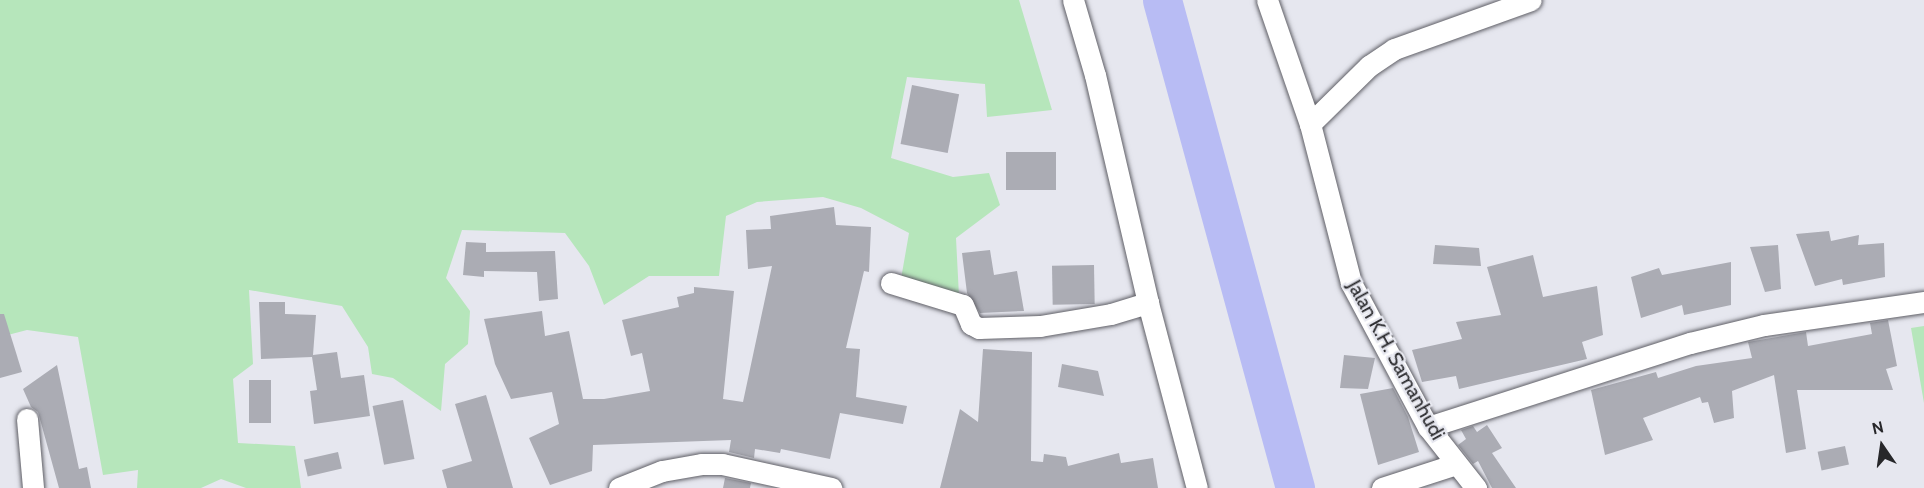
<!DOCTYPE html>
<html>
<head>
<meta charset="utf-8">
<style>
  body { margin:0 }
  #map { position:relative; width:1924px; height:488px; overflow:hidden; background:#e6e7ef; font-family:Cabin,sans-serif }
  div>[style] { position:absolute }
  .green>* { inset:0; background:#b6e6bb }
  .river>* { height:39px; margin:-19.5px; padding:0 19.5px; transform-origin:19.5px; border-radius:19.5px; background:#b8bcf4 }
  .building>* { inset:0; background:#abacb4; transform-origin:0 0 }
  .roads { filter:drop-shadow(0 0 2px #5f5f66) drop-shadow(0 0 2px #5f5f66) }
  .minor>* { height:21px; margin:-10.5px; padding:0 10.5px; transform-origin:10.5px; border-radius:10.5px; background:#fff }
  span { translate:-50% -50%; white-space:nowrap; text-align:center; line-height:1.15; -webkit-text-stroke:4.5px #e6e7ef; paint-order:stroke }
  .street-label { font-size:20px; color:#27272a }
  .north { position:absolute; left:1852px; top:416px; width:60px; height:60px; -webkit-text-stroke:4px #e6e7ef; paint-order:stroke; rotate:347deg; font-size:16px; font-weight:700; line-height:24px; text-align:center; color:#27272a }
  .north::after { content:''; display:block; margin:auto; width:21px; height:27px; background:#27272a; clip-path:polygon(50% 0,100% 100%,50% 72%,0 100%) }
</style>
</head>
<body>
<div id="map">
  <div class="green">
    <i style="clip-path:polygon(0 0,1019px 0,1052px 110px,987px 117px,985px 84px,907px 77px,891px 158px,953px 177px,989px 173px,1000px 205px,956px 238px,959px 296px,901px 279px,909px 233px,861px 208px,823px 197px,757px 202px,726px 216px,719px 276px,649px 276px,604px 305px,589px 266px,565px 233px,462px 230px,446px 278px,470px 311px,468px 344px,445px 364px,441px 411px,393px 378px,372px 374px,368px 347px,342px 306px,249px 290px,253px 364px,233px 379px,238px 443px,295px 446px,301px 488px,246px 488px,221px 479px,201px 488px,137px 488px,138px 470px,103px 475px,78px 337px,27px 330px,0 337px)"></i>
    <i style="clip-path:polygon(1924px 326px,1924px 403px,1911px 328px)"></i>
  </div>
  <div class="river">
    <i style="left:1162px;top:0;width:506px;rotate:74.75deg"></i>
  </div>
  <div class="building">
    <i style="left:912px;top:85px;width:48px;height:60px;rotate:11deg"></i>
    <i style="left:1006px;top:152px;width:50px;height:38px"></i>
    <i style="clip-path:polygon(834px 207px,836px 225px,871px 227px,869px 272px,864px 271px,846px 348px,860px 349px,856px 397px,907px 406px,903px 424px,840px 413px,830px 459px,781px 449px,780px 453px,755px 449px,754px 458px,729px 452px,731px 440px,593px 445px,592px 471px,550px 485px,529px 438px,559px 424px,552px 392px,511px 399px,495px 364px,484px 319px,542px 311px,545px 336px,569px 331px,583px 399px,604px 399px,650px 391px,642px 353px,631px 356px,622px 320px,679px 307px,677px 297px,694px 293px,694px 287px,734px 291px,723px 399px,743px 402px,772px 266px,748px 269px,746px 230px,771px 229px,770px 216px)"></i>
    <i style="clip-path:polygon(1829px 231px,1831px 241px,1859px 235px,1858px 245px,1884px 243px,1885px 277px,1843px 285px,1842px 279px,1815px 286px,1796px 234px)"></i>
    <i style="clip-path:polygon(466px 242px,486px 243px,486px 252px,555px 251px,558px 299px,539px 301px,537px 272px,484px 271px,484px 277px,463px 275px)"></i>
    <i style="clip-path:polygon(1435px 245px,1479px 248px,1481px 266px,1433px 264px)"></i>
    <i style="clip-path:polygon(1778px 245px,1781px 289px,1765px 292px,1750px 247px)"></i>
    <i style="clip-path:polygon(990px 250px,994px 275px,1017px 271px,1024px 311px,980px 313px,967px 293px,962px 253px)"></i>
    <i style="clip-path:polygon(1533px 255px,1543px 297px,1597px 286px,1603px 335px,1582px 342px,1587px 359px,1459px 389px,1456px 376px,1422px 382px,1412px 350px,1462px 339px,1456px 322px,1501px 315px,1487px 267px)"></i>
    <i style="clip-path:polygon(1731px 262px,1731px 305px,1684px 315px,1682px 305px,1641px 318px,1631px 277px,1659px 268px,1662px 275px)"></i>
    <i style="left:1094px;top:265px;width:39px;height:42px;rotate:89deg"></i>
    <i style="clip-path:polygon(259px 302px,285px 302px,285px 314px,316px 315px,313px 355px,337px 352px,341px 378px,364px 375px,370px 416px,314px 424px,310px 391px,317px 390px,312px 357px,261px 359px)"></i>
    <i style="clip-path:polygon(0 314px,4px 314px,22px 372px,0 378px)"></i>
    <i style="clip-path:polygon(1888px 320px,1897px 366px,1886px 369px,1893px 390px,1797px 390px,1806px 449px,1786px 453px,1774px 375px,1732px 391px,1734px 418px,1714px 423px,1708px 402px,1702px 403px,1700px 397px,1643px 418px,1653px 440px,1605px 455px,1591px 390px,1656px 372px,1658px 378px,1696px 366px,1752px 358px,1748px 342px,1806px 332px,1808px 346px,1872px 334px,1870px 323px)"></i>
    <i style="clip-path:polygon(983px 349px,1032px 352px,1031px 461px,1043px 462px,1044px 454px,1066px 457px,1068px 466px,1119px 453px,1121px 463px,1153px 458px,1158px 488px,940px 488px,960px 409px,978px 422px)"></i>
    <i style="clip-path:polygon(1344px 355px,1375px 358px,1368px 389px,1340px 388px)"></i>
    <i style="clip-path:polygon(1062px 364px,1098px 371px,1104px 396px,1058px 387px)"></i>
    <i style="clip-path:polygon(57px 365px,79px 469px,87px 467px,91px 488px,59px 488px,38px 412px,31px 407px,23px 389px)"></i>
    <i style="left:249px;top:380px;width:22px;height:43px"></i>
    <i style="clip-path:polygon(1393px 388px,1408px 417px,1419px 452px,1378px 465px,1360px 394px)"></i>
    <i style="clip-path:polygon(486px 395px,513px 488px,447px 488px,442px 470px,472px 461px,455px 404px)"></i>
    <i style="left:403px;top:400px;width:60px;height:31px;rotate:79deg"></i>
    <i style="clip-path:polygon(1487px 425px,1502px 448px,1492px 453px,1516px 488px,1492px 488px,1478px 461px,1473px 464px,1458px 445px,1466px 439px,1461px 430px,1473px 426px,1477px 432px)"></i>
    <i style="left:1845px;top:446px;width:19px;height:28px;rotate:78deg"></i>
    <i style="left:338px;top:452px;width:17px;height:35px;rotate:77deg"></i>
    <i style="clip-path:polygon(725px 478px,751px 483px,750px 488px,723px 488px)"></i>
  </div>
  <div class="roads">
    <div class="minor">
      <i style="left:1073px;top:0;width:78px;rotate:73.7deg"></i>
      <i style="left:1095px;top:75px;width:234px;rotate:76.9deg"></i>
      <i style="left:1148px;top:303px;width:191px;rotate:75.2deg"></i>
      <i style="left:1267px;top:0;width:131px;rotate:70.9deg"></i>
      <i style="left:1310px;top:124px;width:164px;rotate:75.5deg"></i>
      <i style="left:1351px;top:283px;width:163px;rotate:61.9deg"></i>
      <i style="left:1428px;top:427px;width:78px;rotate:51.8deg"></i>
      <i style="left:1310px;top:124px;width:83px;rotate:-44.5deg"></i>
      <i style="left:1369px;top:66px;width:30px;rotate:-34deg"></i>
      <i style="left:1394px;top:49px;width:145px;rotate:-19.7deg"></i>
      <i style="left:891px;top:283px;width:75px;rotate:17deg"></i>
      <i style="left:963px;top:305px;width:21px;rotate:67deg"></i>
      <i style="left:971px;top:324px;width:9px;rotate:27deg"></i>
      <i style="left:979px;top:328px;width:61px;rotate:-1.9deg"></i>
      <i style="left:1040px;top:326px;width:72px;rotate:-9.6deg"></i>
      <i style="left:1111px;top:314px;width:39px;rotate:-17deg"></i>
      <i style="left:27px;top:419px;width:69px;rotate:85deg"></i>
      <i style="left:1428px;top:427px;width:275px;rotate:-17.8deg"></i>
      <i style="left:1690px;top:343px;width:76px;rotate:-13.7deg"></i>
      <i style="left:1764px;top:325px;width:162px;rotate:-8.2deg"></i>
      <i style="left:619px;top:488px;width:46px;rotate:-21.6deg"></i>
      <i style="left:662px;top:471px;width:41px;rotate:-9.9deg"></i>
      <i style="left:702px;top:464px;width:20px"></i>
      <i style="left:722px;top:464px;width:112px;rotate:12.4deg"></i>
      <i style="left:1382px;top:488px;width:78px;rotate:-18deg"></i>
    </div>
  </div>
  <div class="street-label">
    <span style="left:1396px;top:360px;rotate:61deg">Jalan K.H. Samanhudi</span>
  </div>
  <div class="north">N</div>
</div>
</body>
</html>
